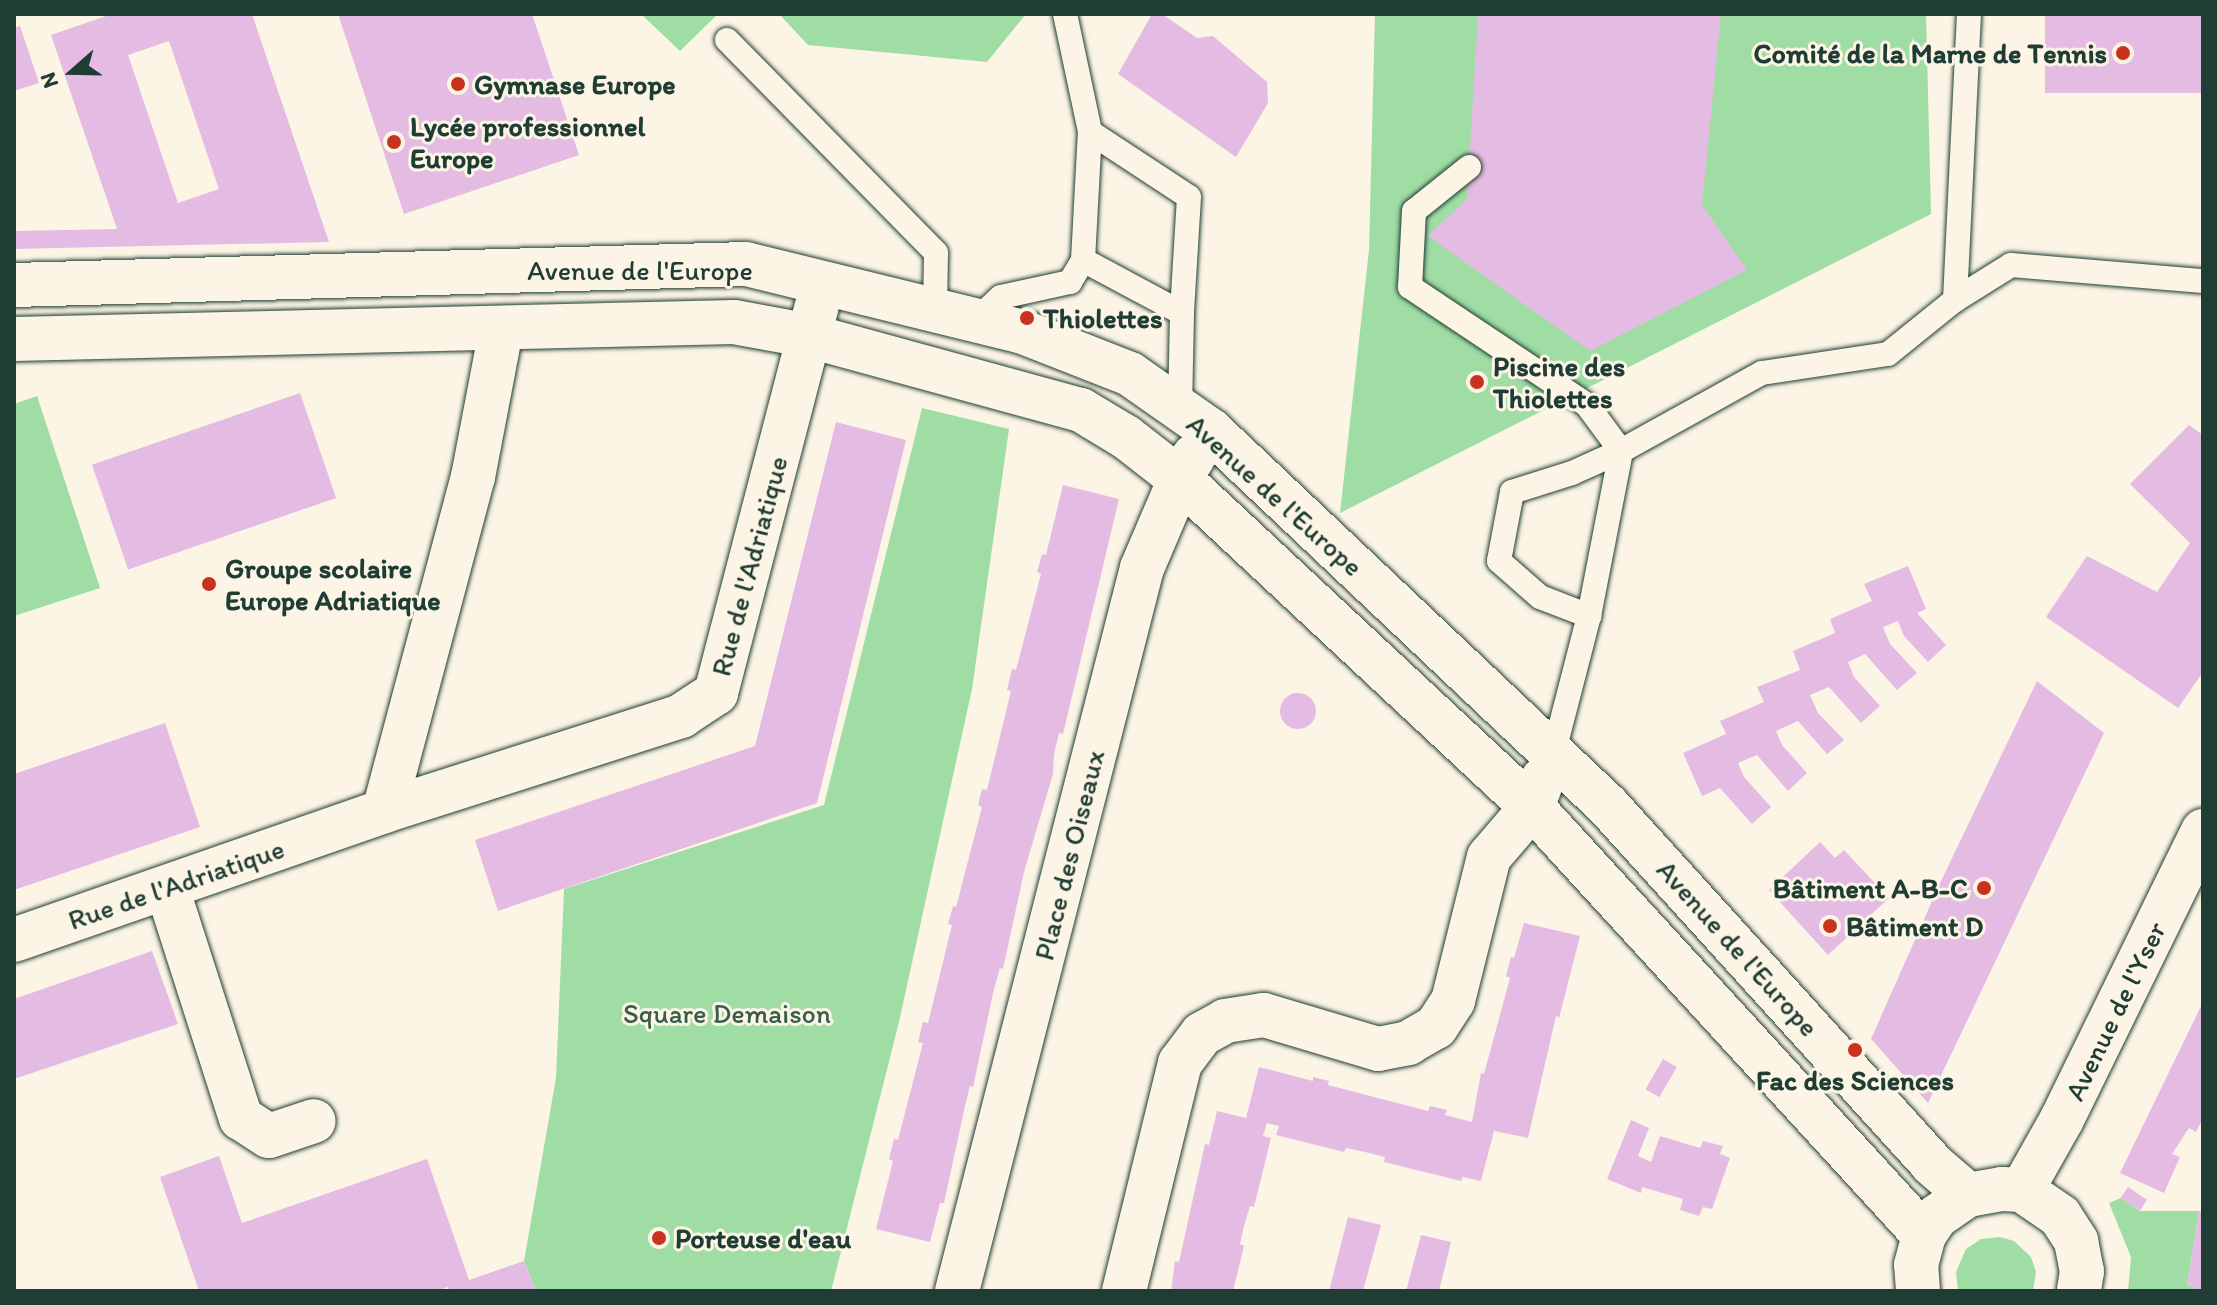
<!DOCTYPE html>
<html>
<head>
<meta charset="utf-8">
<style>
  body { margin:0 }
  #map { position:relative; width:2217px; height:1305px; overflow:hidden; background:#fcf5e5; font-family:Itim,sans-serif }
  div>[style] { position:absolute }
  .green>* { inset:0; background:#9fdda5 }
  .building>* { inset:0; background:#e4bbe2; transform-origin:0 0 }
  .round { border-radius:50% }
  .roads { filter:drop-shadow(0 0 2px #1f3d34) drop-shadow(0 0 2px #1f3d34) }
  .lane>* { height:24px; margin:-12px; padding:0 12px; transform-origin:12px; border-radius:12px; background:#fcf5e5 }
  .street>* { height:44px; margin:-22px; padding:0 22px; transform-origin:22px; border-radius:22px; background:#fcf5e5 }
  .dots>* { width:22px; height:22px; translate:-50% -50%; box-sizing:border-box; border:4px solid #fcf5e5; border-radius:50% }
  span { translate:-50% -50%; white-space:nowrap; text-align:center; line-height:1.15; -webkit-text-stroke:6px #fcf5e5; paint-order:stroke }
  .poi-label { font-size:28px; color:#1f3d34; font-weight:700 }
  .right { translate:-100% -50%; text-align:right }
  .left { translate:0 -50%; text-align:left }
  .street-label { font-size:28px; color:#1f3d34 }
  .park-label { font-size:28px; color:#395d4b }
  .frame { position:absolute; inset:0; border:16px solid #1f3d34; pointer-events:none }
  .north { position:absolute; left:32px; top:32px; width:80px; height:80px; -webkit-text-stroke:6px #fcf5e5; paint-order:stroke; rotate:250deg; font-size:22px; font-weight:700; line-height:32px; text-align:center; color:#1f3d34 }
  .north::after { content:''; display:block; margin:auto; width:28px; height:36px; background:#1f3d34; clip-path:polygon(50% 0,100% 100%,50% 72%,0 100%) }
</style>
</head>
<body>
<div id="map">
  <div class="green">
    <i style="clip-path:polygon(641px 14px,718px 14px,680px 51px)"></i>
    <i style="clip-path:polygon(779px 14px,1026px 14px,987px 62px,808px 45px)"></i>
    <i style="clip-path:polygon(1375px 14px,1926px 14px,1931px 214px,1340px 513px,1369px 250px)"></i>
    <i style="clip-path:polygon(37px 396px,100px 588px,14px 616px,14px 404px)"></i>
    <i style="clip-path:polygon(922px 408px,1009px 429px,972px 689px,899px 1022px,831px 1291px,536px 1291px,524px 1261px,556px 1078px,564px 889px,824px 805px)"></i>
    <i style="clip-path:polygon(2121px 1198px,2140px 1211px,2199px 1211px,2187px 1285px,2193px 1286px,2193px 1291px,2128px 1291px,2131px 1257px,2109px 1203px)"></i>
    <i style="clip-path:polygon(2000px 1237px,2014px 1241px,2031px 1257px,2036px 1272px,2033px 1291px,1958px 1291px,1956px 1272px,1966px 1249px,1981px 1239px)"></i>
  </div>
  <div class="building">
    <i style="clip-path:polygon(evenodd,112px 14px,252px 14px,329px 242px,14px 249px,14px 231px,117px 229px,51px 35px,112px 14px,169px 41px,219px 189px,178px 203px,128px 55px,169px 41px)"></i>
    <i style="clip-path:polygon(338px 14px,532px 14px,579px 155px,404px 214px)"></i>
    <i style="clip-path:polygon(1152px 14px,1162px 14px,1197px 38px,1213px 36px,1267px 82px,1268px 103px,1236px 157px,1118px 74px)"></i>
    <i style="clip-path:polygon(1478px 14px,1721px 14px,1702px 205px,1747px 270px,1590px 351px,1428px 236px,1467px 199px)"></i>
    <i style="left:2045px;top:14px;width:158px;height:79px"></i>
    <i style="clip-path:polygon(20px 26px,39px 83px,14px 91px,14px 28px)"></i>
    <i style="left:300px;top:393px;width:111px;height:220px;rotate:71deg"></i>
    <i style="clip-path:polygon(836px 422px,906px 440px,817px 803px,498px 911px,475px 840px,755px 746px)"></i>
    <i style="clip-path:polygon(2189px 425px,2203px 435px,2203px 672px,2178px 708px,2046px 617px,2087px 556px,2157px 592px,2190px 543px,2130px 484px)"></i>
    <i style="clip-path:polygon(1063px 485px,1119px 499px,1063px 734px,1059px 733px,1054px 754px,1053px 774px,1024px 872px,1003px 969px,1000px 968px,994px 989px,973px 1087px,970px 1086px,965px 1106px,944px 1203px,940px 1203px,930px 1242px,876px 1229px,893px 1161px,889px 1159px,894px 1139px,898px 1140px,923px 1043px,918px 1042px,923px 1022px,928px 1023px,952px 925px,948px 924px,953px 906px,956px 907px,982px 807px,978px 805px,982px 789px,987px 790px,1011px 691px,1007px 690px,1012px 669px,1016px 670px,1041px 574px,1037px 572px,1042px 554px,1046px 555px)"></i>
    <i style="clip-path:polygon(1908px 566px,1926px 609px,1917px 613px,1946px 645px,1928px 662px,1904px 636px,1898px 621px,1883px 627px,1890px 644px,1917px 673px,1897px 690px,1865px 654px,1848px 662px,1854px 677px,1880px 706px,1861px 723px,1829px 687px,1810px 695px,1818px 713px,1844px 740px,1827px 754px,1798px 721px,1776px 731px,1782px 745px,1807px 773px,1788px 791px,1757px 755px,1738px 763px,1744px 777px,1771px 807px,1752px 824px,1720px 788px,1702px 796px,1683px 753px,1726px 734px,1720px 721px,1764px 702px,1757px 687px,1800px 670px,1793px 651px,1835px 633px,1830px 619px,1872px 601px,1864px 584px)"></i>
    <i style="clip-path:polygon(2037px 681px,2104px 733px,1928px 1103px,1871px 1039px,1941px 881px)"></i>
    <i class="round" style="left:1280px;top:693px;width:36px;height:36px"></i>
    <i style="clip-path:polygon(165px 723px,200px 827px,14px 890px,14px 774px)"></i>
    <i style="clip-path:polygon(1820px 842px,1835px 858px,1844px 850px,1889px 898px,1828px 955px,1769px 890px)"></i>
    <i style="clip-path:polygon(1524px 923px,1580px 936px,1559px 1018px,1556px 1016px,1528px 1138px,1494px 1131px,1481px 1181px,1463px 1177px,1461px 1181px,1384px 1162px,1385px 1157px,1365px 1152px,1346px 1148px,1344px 1152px,1276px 1135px,1279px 1126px,1267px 1123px,1263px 1136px,1271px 1138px,1254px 1207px,1250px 1206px,1244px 1226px,1240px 1244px,1244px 1246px,1233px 1291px,1171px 1291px,1175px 1261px,1179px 1262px,1205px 1144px,1209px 1145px,1217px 1111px,1246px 1118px,1259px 1067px,1313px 1081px,1313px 1077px,1329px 1081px,1328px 1085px,1428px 1111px,1430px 1106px,1447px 1110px,1445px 1115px,1472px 1122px,1481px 1073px,1484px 1074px,1510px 978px,1506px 976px,1511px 957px,1514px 958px)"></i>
    <i style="clip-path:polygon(152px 951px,178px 1024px,14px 1079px,14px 999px)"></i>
    <i style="clip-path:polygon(2203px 1002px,2203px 1118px,2196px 1132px,2189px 1128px,2172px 1154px,2180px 1157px,2164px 1193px,2120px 1173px)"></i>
    <i style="left:1663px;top:1059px;width:16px;height:35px;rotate:30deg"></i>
    <i style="clip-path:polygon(1631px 1120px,1649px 1128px,1638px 1156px,1651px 1162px,1660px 1136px,1700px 1148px,1703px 1141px,1723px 1146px,1720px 1154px,1730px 1158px,1712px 1209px,1703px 1207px,1699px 1216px,1680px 1210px,1683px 1199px,1642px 1187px,1641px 1193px,1607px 1179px)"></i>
    <i style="clip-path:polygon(219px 1156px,242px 1223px,427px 1159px,469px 1280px,524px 1261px,536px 1291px,449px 1291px,448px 1287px,436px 1291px,199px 1291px,160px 1177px)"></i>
    <i style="left:2128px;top:1187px;width:23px;height:13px;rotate:34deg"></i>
    <i style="clip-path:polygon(2199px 1211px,2203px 1212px,2203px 1291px,2193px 1291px,2193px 1286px,2187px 1285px)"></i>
    <i style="clip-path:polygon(1348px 1217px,1381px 1225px,1363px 1291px,1329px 1291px)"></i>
    <i style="clip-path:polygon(1421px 1235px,1451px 1242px,1439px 1291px,1406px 1291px)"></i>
  </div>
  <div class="roads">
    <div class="lane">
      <i style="left:1065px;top:14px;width:121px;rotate:78deg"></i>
      <i style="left:727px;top:40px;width:298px;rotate:45.5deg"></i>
      <i style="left:936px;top:253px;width:58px;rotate:91deg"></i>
      <i style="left:1469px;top:167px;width:70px;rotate:141.3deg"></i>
      <i style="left:1414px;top:211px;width:76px;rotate:93deg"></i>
      <i style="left:1410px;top:287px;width:213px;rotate:33.7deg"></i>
      <i style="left:1587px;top:405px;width:57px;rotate:53.5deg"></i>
      <i style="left:1621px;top:451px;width:54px;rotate:155.8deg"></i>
      <i style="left:1572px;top:473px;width:63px;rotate:162.4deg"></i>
      <i style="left:1512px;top:492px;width:70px;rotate:100.7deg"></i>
      <i style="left:1499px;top:561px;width:55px;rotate:41.3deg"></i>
      <i style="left:1540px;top:597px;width:53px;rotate:21.2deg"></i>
      <i style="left:1955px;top:300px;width:286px;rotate:-87.2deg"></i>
      <i style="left:975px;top:321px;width:35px;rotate:-43deg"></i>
      <i style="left:1001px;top:297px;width:71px;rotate:-12.3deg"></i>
      <i style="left:1070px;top:282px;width:26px;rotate:-59deg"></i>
      <i style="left:1180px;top:409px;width:96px;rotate:-88.8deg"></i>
      <i style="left:1182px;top:313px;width:112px;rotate:-151.8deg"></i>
      <i style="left:1083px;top:260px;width:128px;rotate:-86.9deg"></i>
      <i style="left:1090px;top:132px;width:118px;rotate:33.3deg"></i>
      <i style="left:1189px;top:197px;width:116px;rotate:93.5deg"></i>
      <i style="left:1553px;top:755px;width:144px;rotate:-75.5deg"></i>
      <i style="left:1589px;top:616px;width:168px;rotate:-79deg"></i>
      <i style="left:1621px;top:451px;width:161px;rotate:-29deg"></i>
      <i style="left:1762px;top:373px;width:127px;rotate:-8.6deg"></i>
      <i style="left:1888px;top:354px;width:86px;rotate:-38.9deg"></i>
      <i style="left:1955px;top:300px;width:66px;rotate:-32deg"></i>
      <i style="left:2011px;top:265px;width:193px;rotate:4.8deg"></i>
    </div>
    <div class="street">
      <i style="left:14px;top:285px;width:732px;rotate:-1.64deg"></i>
      <i style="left:746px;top:264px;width:285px;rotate:13.8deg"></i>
      <i style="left:1023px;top:332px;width:115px;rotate:21.4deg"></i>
      <i style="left:1130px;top:374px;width:98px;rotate:35deg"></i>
      <i style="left:1210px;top:430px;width:546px;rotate:43.37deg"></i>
      <i style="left:1607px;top:805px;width:484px;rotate:47.8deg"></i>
      <i style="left:1932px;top:1164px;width:48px;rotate:40.7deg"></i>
      <i style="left:14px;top:339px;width:720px;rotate:-1.35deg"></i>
      <i style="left:734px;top:322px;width:77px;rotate:10.4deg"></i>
      <i style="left:810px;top:336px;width:281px;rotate:15.3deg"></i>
      <i style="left:1081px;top:410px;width:52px;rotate:31deg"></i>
      <i style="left:1126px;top:437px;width:68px;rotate:37.9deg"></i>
      <i style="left:1180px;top:479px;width:481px;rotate:43deg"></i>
      <i style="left:1532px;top:807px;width:580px;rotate:47.51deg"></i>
      <i style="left:384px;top:811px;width:346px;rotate:-75.1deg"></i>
      <i style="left:473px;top:477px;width:150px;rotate:-79.2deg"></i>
      <i style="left:167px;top:888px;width:242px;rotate:72.2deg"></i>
      <i style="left:241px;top:1118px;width:33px;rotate:33deg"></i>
      <i style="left:269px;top:1136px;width:47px;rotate:-18.4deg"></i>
      <i style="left:14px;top:940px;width:392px;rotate:-19.2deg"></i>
      <i style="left:384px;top:811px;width:312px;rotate:-17.7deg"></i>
      <i style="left:681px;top:716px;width:42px;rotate:-33.3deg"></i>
      <i style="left:716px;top:693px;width:400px;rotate:-75.4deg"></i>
      <i style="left:2022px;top:1190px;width:81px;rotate:-60.6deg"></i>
      <i style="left:2062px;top:1119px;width:321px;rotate:-63.9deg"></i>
      <i style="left:957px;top:1291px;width:746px;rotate:-75.65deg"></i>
      <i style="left:1142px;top:568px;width:97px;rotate:-66.9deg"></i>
      <i style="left:1180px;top:479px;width:27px;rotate:-59deg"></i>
      <i style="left:1124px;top:1291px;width:235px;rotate:-76.2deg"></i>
      <i style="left:1180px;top:1063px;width:36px;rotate:-53deg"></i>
      <i style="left:1202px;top:1034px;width:26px;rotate:-29deg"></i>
      <i style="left:1225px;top:1021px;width:39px;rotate:-9deg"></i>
      <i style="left:1264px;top:1015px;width:119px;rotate:16.6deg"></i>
      <i style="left:1378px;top:1049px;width:31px;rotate:-11deg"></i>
      <i style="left:1408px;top:1043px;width:32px;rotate:-30deg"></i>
      <i style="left:1436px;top:1027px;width:31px;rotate:-57deg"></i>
      <i style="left:1453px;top:1001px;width:148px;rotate:-76deg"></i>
      <i style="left:1489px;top:857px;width:66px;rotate:-49.3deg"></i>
      <i style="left:1532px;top:807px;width:30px;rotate:-69deg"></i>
      <i style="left:1918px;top:1291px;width:26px;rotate:-94deg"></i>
      <i style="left:1916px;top:1265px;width:31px;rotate:-75deg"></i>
      <i style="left:1924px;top:1235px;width:22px;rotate:-56deg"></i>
      <i style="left:1936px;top:1217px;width:39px;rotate:-35deg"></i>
      <i style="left:1968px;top:1195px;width:35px;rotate:-10deg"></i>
      <i style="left:2002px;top:1189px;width:20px;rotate:3deg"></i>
      <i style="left:2022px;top:1190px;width:46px;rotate:34.4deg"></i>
      <i style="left:2060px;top:1216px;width:30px;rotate:57deg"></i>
      <i style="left:2076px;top:1241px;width:31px;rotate:79deg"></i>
      <i style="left:2082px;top:1271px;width:20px;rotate:99deg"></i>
    </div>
  </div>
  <div class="dots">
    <i style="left:2123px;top:53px;background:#c8321e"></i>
    <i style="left:458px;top:84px;background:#c8321e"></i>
    <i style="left:394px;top:142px;background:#c8321e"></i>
    <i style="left:1027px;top:318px;background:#c8321e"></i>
    <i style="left:1477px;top:382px;background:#c8321e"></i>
    <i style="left:209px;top:584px;background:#c8321e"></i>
    <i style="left:1984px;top:888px;background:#c8321e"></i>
    <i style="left:1830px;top:926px;background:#c8321e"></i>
    <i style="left:1855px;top:1050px;background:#c8321e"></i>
    <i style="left:659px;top:1238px;background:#c8321e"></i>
  </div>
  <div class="poi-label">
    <span class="right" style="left:2107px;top:53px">Comité de la Marne de Tennis</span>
    <span class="left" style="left:474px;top:84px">Gymnase Europe</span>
    <span class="left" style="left:410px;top:142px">Lycée professionnel<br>Europe</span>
    <span class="left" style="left:1043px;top:318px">Thiolettes</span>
    <span class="left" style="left:1493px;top:382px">Piscine des<br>Thiolettes</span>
    <span class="left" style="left:225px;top:584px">Groupe scolaire<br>Europe Adriatique</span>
    <span class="right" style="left:1968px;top:888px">Bâtiment A-B-C</span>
    <span class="left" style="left:1846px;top:926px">Bâtiment D</span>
    <span style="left:1855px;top:1080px">Fac des Sciences</span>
    <span class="left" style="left:675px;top:1238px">Porteuse d'eau</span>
  </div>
  <div class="street-label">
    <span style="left:640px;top:270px">Avenue de l'Europe</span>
    <span style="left:1275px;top:495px;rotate:42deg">Avenue de l'Europe</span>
    <span style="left:749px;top:566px;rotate:-75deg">Rue de l'Adriatique</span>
    <span style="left:1069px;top:855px;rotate:-76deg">Place des Oiseaux</span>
    <span style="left:176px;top:884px;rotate:-19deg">Rue de l'Adriatique</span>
    <span style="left:1738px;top:948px;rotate:48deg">Avenue de l'Europe</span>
    <span style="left:2115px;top:1011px;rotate:-64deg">Avenue de l'Yser</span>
  </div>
  <div class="park-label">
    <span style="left:727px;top:1013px">Square Demaison</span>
  </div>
  <div class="frame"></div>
  <div class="north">N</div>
</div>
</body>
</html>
